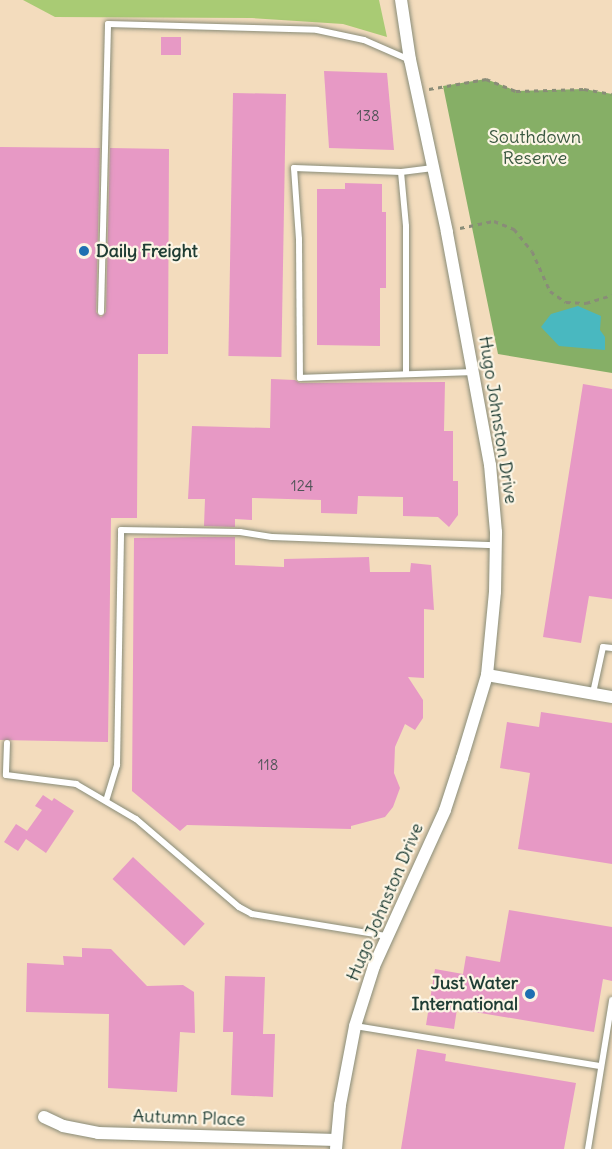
<!DOCTYPE html>
<html>
<head>
<meta charset="utf-8">
<style>
  body { margin:0 }
  #map { position:relative; width:612px; height:1149px; overflow:hidden; background:#f3dcbd; font-family:Delius,sans-serif }
  div>[style] { position:absolute }
  .green>* { inset:0; background:#a9cb74 }
  .forest>* { inset:0; background:#86af66 }
  .water>* { inset:0; background:#49b8c0 }
  .building>* { inset:0; background:#e799c5; transform-origin:0 0 }
  .path>* { height:3px; margin-top:-1.5px; transform-origin:0; background:repeating-linear-gradient(90deg,#898c78 0 4.5px,transparent 0 9px) }
  .roads { filter:drop-shadow(0 0 2px #898c78) drop-shadow(0 0 2px #898c78) }
  .lane>* { height:6px; margin:-3px; padding:0 3px; transform-origin:3px; border-radius:3px; background:#fff }
  .street>* { height:12px; margin:-6px; padding:0 6px; transform-origin:6px; border-radius:6px; background:#fff }
  .dots>* { width:16px; height:16px; translate:-50% -50%; box-sizing:border-box; border:3px solid #fcf5e5; border-radius:50% }
  span { translate:-50% -50%; white-space:nowrap; text-align:center; line-height:1.15; -webkit-text-stroke:4.5px #fcf5e5; paint-order:stroke }
  .number-label { font-size:15px; color:#515458 }
  .number-label span { -webkit-text-stroke-width:0 }
  .park-label { font-size:18px; color:#3b5941 }
  .poi-label { font-size:18px; color:#1f3d34; font-weight:700 }
  .left { translate:0 -50%; text-align:left }
  .right { translate:-100% -50%; text-align:right }
  .street-label { font-size:18px; color:#1f3d34 }
</style>
</head>
<body>
<div id="map">
  <div class="green">
    <i style="clip-path:polygon(23px 0,379px 0,387px 37px,343px 24px,252px 18px,55px 17px)"></i>
  </div>
  <div class="forest">
    <i style="clip-path:polygon(486px 79px,516px 91px,584px 89px,612px 94px,612px 373px,498px 354px,443px 86px)"></i>
  </div>
  <div class="water">
    <i style="clip-path:polygon(578px 306px,601px 316px,600px 330px,605px 337px,605px 350px,559px 346px,541px 327px,551px 314px)"></i>
  </div>
  <div class="building">
    <i style="left:161px;top:37px;width:20px;height:18px"></i>
    <i style="clip-path:polygon(324px 71px,387px 73px,394px 150px,329px 148px)"></i>
    <i style="left:233px;top:93px;width:53px;height:263px;rotate:1deg"></i>
    <i style="clip-path:polygon(0 147px,100px 148px,96px 312px,101px 317px,106px 312px,110px 148px,169px 149px,168px 354px,138px 354px,137px 518px,111px 518px,108px 742px,0 740px)"></i>
    <i style="clip-path:polygon(345px 183px,382px 184px,382px 212px,386px 212px,386px 288px,380px 288px,380px 346px,317px 345px,317px 189px,345px 189px)"></i>
    <i style="clip-path:polygon(271px 379px,295px 380px,300px 383px,445px 382px,444px 431px,453px 431px,453px 481px,458px 481px,458px 515px,449px 527px,438px 517px,403px 516px,403px 497px,358px 496px,357px 514px,321px 513px,321px 500px,252px 498px,252px 520px,235px 519px,235px 527px,204px 526px,205px 499px,188px 499px,192px 426px,270px 428px)"></i>
    <i style="clip-path:polygon(583px 384px,612px 389px,612px 599px,589px 596px,581px 643px,543px 637px)"></i>
    <i style="clip-path:polygon(204px 537px,235px 537px,235px 565px,284px 567px,284px 559px,369px 557px,370px 572px,410px 572px,411px 563px,431px 565px,434px 610px,424px 609px,424px 678px,408px 677px,423px 700px,423px 718px,415px 730px,405px 724px,395px 747px,394px 773px,400px 788px,393px 807px,385px 817px,351px 826px,351px 829px,187px 825px,180px 831px,132px 791px,134px 538px)"></i>
    <i style="clip-path:polygon(541px 712px,612px 723px,612px 864px,518px 849px,530px 773px,500px 768px,507px 722px,539px 727px)"></i>
    <i style="clip-path:polygon(43px 795px,52px 801px,54px 798px,74px 811px,46px 853px,26px 839px,18px 851px,4px 842px,16px 824px,27px 831px,42px 810px,35px 806px)"></i>
    <i style="left:133px;top:857px;width:98px;height:30px;rotate:43deg"></i>
    <i style="clip-path:polygon(509px 910px,612px 927px,612px 981px,603px 979px,594px 1032px,457px 1009px,454px 1029px,426px 1025px,435px 969px,463px 974px,466px 956px,500px 962px)"></i>
    <i style="clip-path:polygon(82px 948px,111px 949px,147px 986px,183px 985px,194px 992px,195px 1033px,180px 1032px,177px 1092px,108px 1088px,109px 1014px,26px 1012px,27px 963px,64px 965px,63px 956px,82px 957px)"></i>
    <i style="clip-path:polygon(225px 976px,265px 977px,263px 1034px,275px 1034px,273px 1097px,231px 1095px,233px 1032px,223px 1032px)"></i>
    <i style="clip-path:polygon(417px 1049px,446px 1054px,445px 1061px,576px 1083px,564px 1149px,401px 1149px)"></i>
  </div>
  <div class="path">
    <i style="left:429px;top:89px;width:58px;rotate:-10deg"></i>
    <i style="left:486px;top:79px;width:32px;rotate:22deg"></i>
    <i style="left:516px;top:91px;width:68px;rotate:-1.7deg"></i>
    <i style="left:584px;top:89px;width:28px;rotate:10deg"></i>
    <i style="left:460px;top:228px;width:35px;rotate:-12deg"></i>
    <i style="left:494px;top:221px;width:22px;rotate:22deg"></i>
    <i style="left:514px;top:229px;width:28px;rotate:51deg"></i>
    <i style="left:532px;top:251px;width:44px;rotate:65.8deg"></i>
    <i style="left:550px;top:291px;width:19px;rotate:35deg"></i>
    <i style="left:566px;top:302px;width:20px;rotate:3deg"></i>
    <i style="left:586px;top:303px;width:27px;rotate:-17deg"></i>
  </div>
  <div class="roads">
    <div class="lane">
      <i style="left:433px;top:168px;width:32px;rotate:173deg"></i>
      <i style="left:401px;top:172px;width:107px;rotate:-177.9deg"></i>
      <i style="left:294px;top:168px;width:71px;rotate:86deg"></i>
      <i style="left:299px;top:239px;width:139px;rotate:89.6deg"></i>
      <i style="left:300px;top:378px;width:172px;rotate:-2deg"></i>
      <i style="left:401px;top:172px;width:54px;rotate:84.7deg"></i>
      <i style="left:406px;top:226px;width:148px;rotate:90deg"></i>
      <i style="left:101px;top:312px;width:288px;rotate:-88.6deg"></i>
      <i style="left:108px;top:24px;width:209px;rotate:1.6deg"></i>
      <i style="left:317px;top:30px;width:48px;rotate:12deg"></i>
      <i style="left:364px;top:40px;width:50px;rotate:23.5deg"></i>
      <i style="left:593px;top:693px;width:47px;rotate:-77.7deg"></i>
      <i style="left:603px;top:647px;width:9px;rotate:6deg"></i>
      <i style="left:7px;top:743px;width:32px;rotate:92deg"></i>
      <i style="left:6px;top:775px;width:71px;rotate:7.3deg"></i>
      <i style="left:76px;top:784px;width:69px;rotate:30.3deg"></i>
      <i style="left:136px;top:819px;width:135px;rotate:40.5deg"></i>
      <i style="left:239px;top:907px;width:15px;rotate:28deg"></i>
      <i style="left:252px;top:914px;width:137px;rotate:9.3deg"></i>
      <i style="left:106px;top:801px;width:38px;rotate:-73deg"></i>
      <i style="left:117px;top:765px;width:235px;rotate:-89deg"></i>
      <i style="left:121px;top:530px;width:119px;rotate:1deg"></i>
      <i style="left:240px;top:532px;width:32px;rotate:9deg"></i>
      <i style="left:272px;top:537px;width:223px;rotate:2.1deg"></i>
      <i style="left:355px;top:1026px;width:248px;rotate:9.3deg"></i>
      <i style="left:588px;top:1149px;width:151px;rotate:-80.8deg"></i>
    </div>
    <div class="street">
      <i style="left:487px;top:675px;width:127px;rotate:10deg"></i>
      <i style="left:44px;top:1117px;width:21px;rotate:25deg"></i>
      <i style="left:63px;top:1126px;width:36px;rotate:11deg"></i>
      <i style="left:98px;top:1133px;width:238px;rotate:1.7deg"></i>
      <i style="left:336px;top:1149px;width:44px;rotate:-84.8deg"></i>
      <i style="left:340px;top:1105px;width:80px;rotate:-79.2deg"></i>
      <i style="left:355px;top:1026px;width:63px;rotate:-72.4deg"></i>
      <i style="left:374px;top:966px;width:171px;rotate:-65.5deg"></i>
      <i style="left:445px;top:810px;width:55px;rotate:-71.9deg"></i>
      <i style="left:462px;top:758px;width:87px;rotate:-73.2deg"></i>
      <i style="left:487px;top:675px;width:83px;rotate:-84.5deg"></i>
      <i style="left:495px;top:592px;width:60px;rotate:-89deg"></i>
      <i style="left:496px;top:532px;width:67px;rotate:-95.1deg"></i>
      <i style="left:490px;top:465px;width:237px;rotate:-100.5deg"></i>
      <i style="left:447px;top:232px;width:176px;rotate:-102.1deg"></i>
      <i style="left:410px;top:60px;width:61px;rotate:-98.5deg"></i>
    </div>
  </div>
  <div class="dots">
    <i style="left:84px;top:251px;background:#1f6fb2"></i>
    <i style="left:530px;top:994px;background:#1f6fb2"></i>
  </div>
  <div class="number-label">
    <span style="left:368px;top:116px">138</span>
    <span style="left:302px;top:486px">124</span>
    <span style="left:268px;top:765px">118</span>
  </div>
  <div class="park-label">
    <span style="left:535px;top:148px">Southdown<br>Reserve</span>
  </div>
  <div class="poi-label">
    <span class="left" style="left:96px;top:251px">Daily Freight</span>
    <span class="right" style="left:518px;top:994px">Just Water<br>International</span>
  </div>
  <div class="street-label">
    <span style="left:498px;top:420px;rotate:81deg">Hugo Johnston Drive</span>
    <span style="left:385px;top:902px;rotate:-67deg">Hugo Johnston Drive</span>
    <span style="left:189px;top:1118px;rotate:2deg">Autumn Place</span>
  </div>
</div>
</body>
</html>
